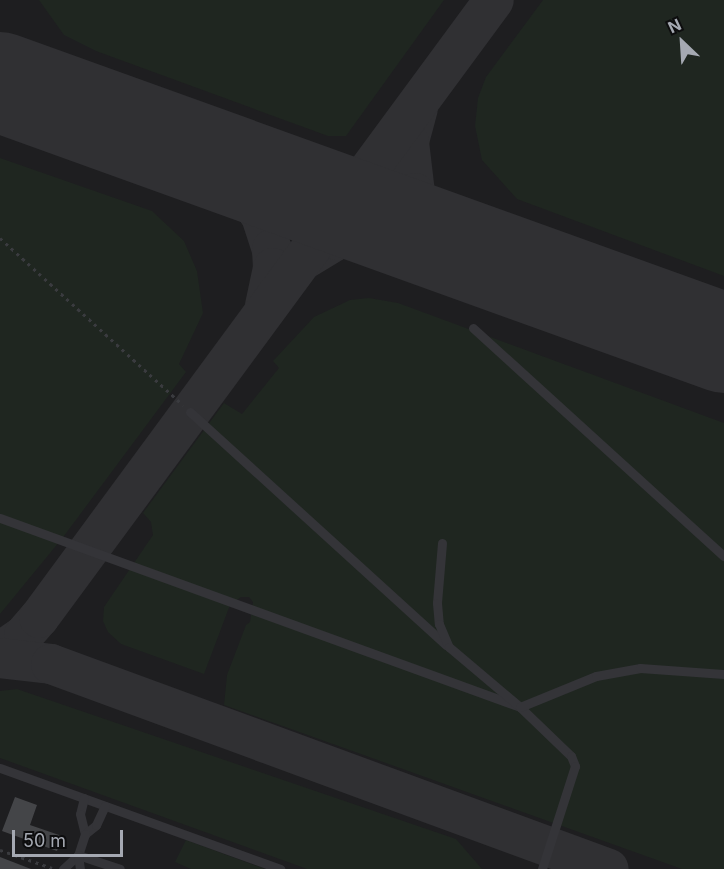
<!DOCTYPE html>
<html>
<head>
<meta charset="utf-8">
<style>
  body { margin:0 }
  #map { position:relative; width:724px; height:869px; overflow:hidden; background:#121213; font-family:Inter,sans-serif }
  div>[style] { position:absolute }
  .built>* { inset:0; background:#1e1e20; transform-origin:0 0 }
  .green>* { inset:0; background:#1f2620 }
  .taxiway>* { height:40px; margin:-20px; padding:0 20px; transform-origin:20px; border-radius:20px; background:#303033 }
  .runway>* { height:100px; margin:-50px; padding:0 50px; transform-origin:50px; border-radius:50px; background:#303033 }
  .building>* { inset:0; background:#444548 }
  .path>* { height:3px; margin-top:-1.5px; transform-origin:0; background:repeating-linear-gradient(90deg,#3a3b3f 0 3px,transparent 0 7.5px) }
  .lane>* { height:9px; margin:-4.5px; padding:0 4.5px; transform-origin:4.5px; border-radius:4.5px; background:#343438 }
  span { translate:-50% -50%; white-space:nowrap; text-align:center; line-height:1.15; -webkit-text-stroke:4.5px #0d0d0e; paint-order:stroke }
  .north { position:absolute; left:652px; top:12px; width:60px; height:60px; -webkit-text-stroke:4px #0d0d0e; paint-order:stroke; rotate:335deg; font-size:16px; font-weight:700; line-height:24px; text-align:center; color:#a5a9b2 }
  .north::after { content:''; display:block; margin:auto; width:21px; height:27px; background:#a5a9b2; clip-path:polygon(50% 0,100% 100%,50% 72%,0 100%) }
  .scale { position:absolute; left:12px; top:830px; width:111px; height:27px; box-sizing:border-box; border:3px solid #a5a9b2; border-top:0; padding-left:8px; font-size:18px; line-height:21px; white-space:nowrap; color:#a5a9b2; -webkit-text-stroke:4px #0d0d0e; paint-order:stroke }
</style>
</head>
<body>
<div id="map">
  <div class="built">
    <i style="left:0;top:0;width:724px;height:869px"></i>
  </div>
  <div class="green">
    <i style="clip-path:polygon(39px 0,444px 0,346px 136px,328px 136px,96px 51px,64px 35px)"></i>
    <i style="clip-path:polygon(543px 0,724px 0,724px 276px,517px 199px,482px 160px,475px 126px,478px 98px,486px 77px)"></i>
    <i style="clip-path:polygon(0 158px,152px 211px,184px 241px,197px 271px,203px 313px,179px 364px,186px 372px,64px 536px,0 614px)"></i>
    <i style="clip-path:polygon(369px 298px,398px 303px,724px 423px,724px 869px,682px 869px,224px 705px,227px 675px,246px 625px,250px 622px,253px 602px,249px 597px,241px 597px,230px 605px,204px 674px,121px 644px,108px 632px,103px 621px,104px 607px,153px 535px,151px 522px,143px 513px,224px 403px,242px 414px,279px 368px,273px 361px,314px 317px,350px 300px)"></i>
    <i style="clip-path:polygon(17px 689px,456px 839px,482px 869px,307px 869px,0 758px,0 691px)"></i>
    <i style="clip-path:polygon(186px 840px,265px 869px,191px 869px,175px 862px)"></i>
  </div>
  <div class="taxiway">
    <i style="left:0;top:67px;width:39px;rotate:40deg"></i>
    <i style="left:418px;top:108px;width:35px;rotate:105deg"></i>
    <i style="left:409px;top:142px;width:51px;rotate:83.3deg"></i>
    <i style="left:415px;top:193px;width:49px;rotate:57.6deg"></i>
    <i style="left:441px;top:234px;width:29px;rotate:31deg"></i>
    <i style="left:184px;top:148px;width:57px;rotate:30.6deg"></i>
    <i style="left:233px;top:177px;width:48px;rotate:54.3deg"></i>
    <i style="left:261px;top:216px;width:35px;rotate:72deg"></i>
    <i style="left:272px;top:249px;width:19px;rotate:87deg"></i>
    <i style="left:273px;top:268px;width:38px;rotate:102deg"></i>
    <i style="left:305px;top:259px;width:37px;rotate:-31deg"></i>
    <i style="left:337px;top:240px;width:34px;rotate:-14deg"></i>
    <i style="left:370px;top:232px;width:69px;rotate:6.6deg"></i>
    <i style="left:0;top:652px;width:29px;rotate:-35deg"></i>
    <i style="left:24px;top:635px;width:23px;rotate:-49deg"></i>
    <i style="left:39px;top:618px;width:767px;rotate:-53.64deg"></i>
    <i style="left:0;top:658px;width:51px;rotate:6.7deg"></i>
    <i style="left:51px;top:664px;width:594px;rotate:20.17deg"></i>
  </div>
  <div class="runway">
    <i style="left:0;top:82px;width:770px;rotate:19.82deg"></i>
  </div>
  <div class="building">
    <i style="clip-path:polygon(15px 797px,37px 805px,30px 825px,62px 836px,57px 851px,2px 831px)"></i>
    <i style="clip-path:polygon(0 857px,31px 869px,0 869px)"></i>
  </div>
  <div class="path">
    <i style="left:0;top:238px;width:248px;rotate:42.4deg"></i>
    <i style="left:0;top:850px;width:55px;rotate:19.1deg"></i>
  </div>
  <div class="lane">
    <i style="left:473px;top:328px;width:339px;rotate:42.3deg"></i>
    <i style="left:190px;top:412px;width:346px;rotate:42.3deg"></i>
    <i style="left:0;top:518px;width:553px;rotate:19.97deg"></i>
    <i style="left:520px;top:707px;width:71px;rotate:43.9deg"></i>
    <i style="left:571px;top:756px;width:11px;rotate:68deg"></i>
    <i style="left:575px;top:766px;width:108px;rotate:107.8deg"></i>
    <i style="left:442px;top:543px;width:60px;rotate:94.8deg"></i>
    <i style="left:437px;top:603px;width:21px;rotate:85deg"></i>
    <i style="left:439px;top:624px;width:25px;rotate:67deg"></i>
    <i style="left:449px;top:647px;width:93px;rotate:40.2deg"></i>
    <i style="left:520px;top:707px;width:82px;rotate:-22.2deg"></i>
    <i style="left:596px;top:676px;width:45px;rotate:-10.3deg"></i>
    <i style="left:640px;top:668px;width:84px;rotate:4.1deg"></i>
    <i style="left:0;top:768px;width:298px;rotate:19.8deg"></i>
    <i style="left:84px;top:798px;width:16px;rotate:104deg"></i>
    <i style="left:80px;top:814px;width:21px;rotate:76deg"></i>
    <i style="left:85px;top:834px;width:14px;rotate:-39deg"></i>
    <i style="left:96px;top:825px;width:21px;rotate:-65deg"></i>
    <i style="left:85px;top:834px;width:22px;rotate:108deg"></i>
    <i style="left:78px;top:855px;width:44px;rotate:18.4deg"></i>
    <i style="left:63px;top:869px;width:21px;rotate:-43deg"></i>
    <i style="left:78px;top:855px;width:14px;rotate:82deg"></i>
  </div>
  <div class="north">N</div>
  <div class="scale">50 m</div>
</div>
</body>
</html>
